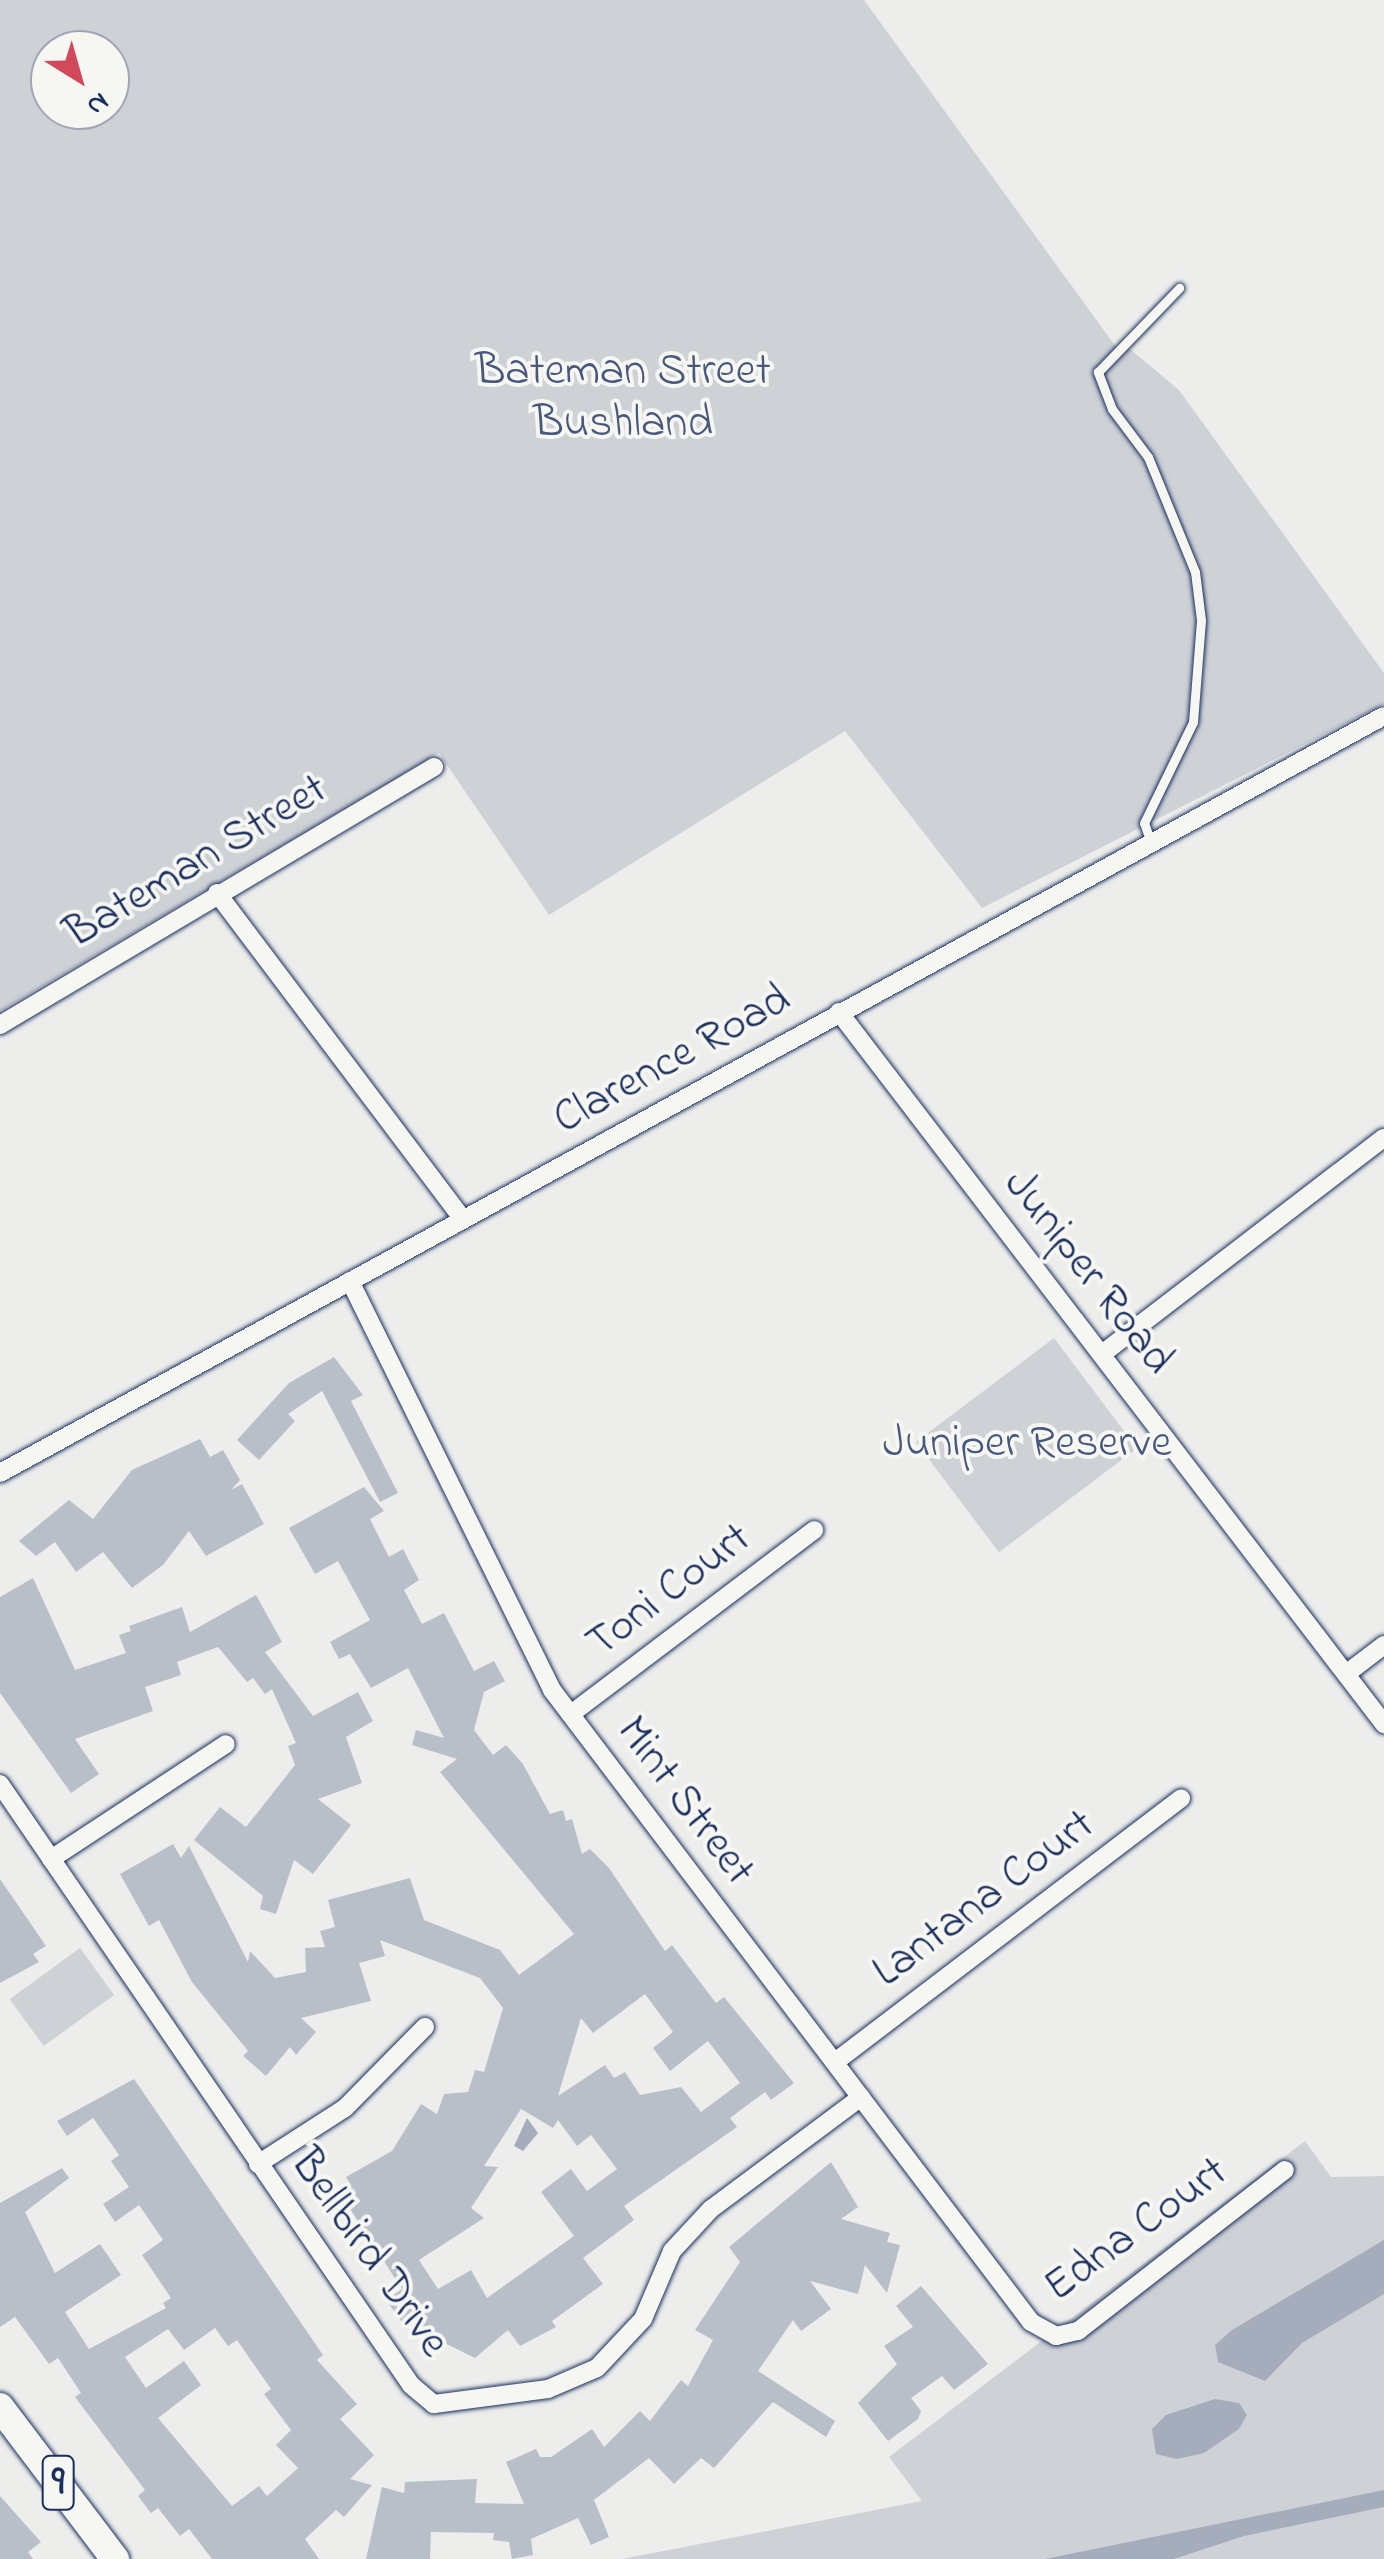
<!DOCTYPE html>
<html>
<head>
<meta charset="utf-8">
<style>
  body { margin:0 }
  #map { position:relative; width:1384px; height:2559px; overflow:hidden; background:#edeeec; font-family:"Indie Flower",sans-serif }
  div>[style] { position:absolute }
  .green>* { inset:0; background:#ced2d7; transform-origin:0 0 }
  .water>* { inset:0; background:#a5acbc }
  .building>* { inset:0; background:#b9bfc8 }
  .roads { filter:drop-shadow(0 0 2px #1b2f5e) drop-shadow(0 0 2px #1b2f5e) }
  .service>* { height:9px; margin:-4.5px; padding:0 4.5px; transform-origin:4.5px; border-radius:4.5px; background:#f6f6f2 }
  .minor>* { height:18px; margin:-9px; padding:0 9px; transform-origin:9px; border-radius:9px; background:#f6f6f2 }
  .primary>* { height:28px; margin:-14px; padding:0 14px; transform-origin:14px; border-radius:14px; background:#f6f6f2 }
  span { translate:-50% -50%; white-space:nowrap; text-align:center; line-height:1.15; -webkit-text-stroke:8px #f6f6f2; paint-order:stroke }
  .shield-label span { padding:2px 8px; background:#f6f6f2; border:2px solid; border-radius:8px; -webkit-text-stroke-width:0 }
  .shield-label { font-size:42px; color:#1b2f5e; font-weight:700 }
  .park-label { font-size:45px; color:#48587c }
  .street-label { font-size:45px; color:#1b2f5e }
  .north { position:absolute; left:30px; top:30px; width:100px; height:100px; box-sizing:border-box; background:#f6f6f2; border:2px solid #9ea6b7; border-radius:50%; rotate:143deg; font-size:28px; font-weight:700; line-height:40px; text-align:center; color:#1b2f5e }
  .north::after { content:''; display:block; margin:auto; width:35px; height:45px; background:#d1495b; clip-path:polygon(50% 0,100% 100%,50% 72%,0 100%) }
</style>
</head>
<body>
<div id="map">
  <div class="green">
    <i style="clip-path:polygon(evenodd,0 0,864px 0,1119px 351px,1130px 349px,1179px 390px,1384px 673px,1384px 704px,982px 908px,845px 731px,549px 915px,439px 753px,0 1011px,0 0,50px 50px,110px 50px,110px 110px,50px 110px,50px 50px)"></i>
    <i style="left:1054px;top:1338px;width:138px;height:173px;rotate:53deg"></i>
    <i style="left:80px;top:1948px;width:58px;height:87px;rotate:54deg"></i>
    <i style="clip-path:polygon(1305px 2141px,1331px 2177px,1384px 2176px,1384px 2559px,622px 2559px,922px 2501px,889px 2457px)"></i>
  </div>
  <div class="water">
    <i style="clip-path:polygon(527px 2118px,538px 2133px,523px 2151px,514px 2146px)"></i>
    <i style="clip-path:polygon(1384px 2240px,1384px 2294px,1302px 2343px,1265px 2381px,1218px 2362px,1215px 2345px,1232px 2330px)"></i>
    <i style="clip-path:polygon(1215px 2399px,1239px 2403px,1247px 2415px,1239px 2429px,1204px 2453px,1177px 2459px,1156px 2454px,1152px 2429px,1166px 2415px)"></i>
    <i style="clip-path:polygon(1384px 2490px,1384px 2507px,1244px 2536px,1174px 2559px,1045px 2559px)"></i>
  </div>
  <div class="building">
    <i style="clip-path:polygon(334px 1357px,363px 1395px,351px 1401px,398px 1493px,380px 1502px,322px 1391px,288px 1414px,295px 1421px,259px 1460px,237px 1440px,289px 1383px)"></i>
    <i style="clip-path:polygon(200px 1439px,210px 1457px,223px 1450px,240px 1480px,231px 1490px,242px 1484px,264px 1524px,206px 1556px,189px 1531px,163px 1565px,132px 1588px,103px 1552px,76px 1572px,55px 1542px,36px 1556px,19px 1541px,69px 1500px,93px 1519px,132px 1470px)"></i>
    <i style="clip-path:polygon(evenodd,364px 1487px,384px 1511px,370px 1519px,389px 1557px,403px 1549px,419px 1580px,404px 1590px,422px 1624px,444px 1613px,474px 1671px,494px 1661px,505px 1681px,484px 1692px,474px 1730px,493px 1755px,506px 1745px,523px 1764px,550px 1814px,563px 1810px,566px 1821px,572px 1819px,582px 1854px,590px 1849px,609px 1868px,665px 1951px,672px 1945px,716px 2003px,724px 1997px,794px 2083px,771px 2100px,765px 2092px,730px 2118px,737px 2127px,624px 2206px,634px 2220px,583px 2258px,603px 2284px,552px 2321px,556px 2327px,520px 2346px,508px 2330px,475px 2358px,402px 2322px,386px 2300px,402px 2289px,339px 2192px,351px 2185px,346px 2177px,392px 2151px,421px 2104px,437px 2114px,444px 2094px,468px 2092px,475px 2070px,484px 2072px,503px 2008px,480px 1978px,380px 1940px,385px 1956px,359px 1963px,371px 2001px,301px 2018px,316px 2032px,296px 2055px,290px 2047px,266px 2076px,243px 2056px,248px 2051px,192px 1982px,159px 1920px,149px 1926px,120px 1874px,173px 1844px,181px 1858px,189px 1846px,248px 1962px,250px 1951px,275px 1978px,306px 1972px,305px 1948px,325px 1947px,320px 1931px,335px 1927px,328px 1900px,410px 1878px,424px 1920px,500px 1950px,519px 1975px,574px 1934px,440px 1772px,457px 1759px,412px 1745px,416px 1730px,444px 1738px,408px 1668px,371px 1688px,350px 1654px,339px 1659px,330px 1642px,370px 1620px,338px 1561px,315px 1574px,289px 1528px,364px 1487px,645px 1994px,673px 2032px,653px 2048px,670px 2071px,708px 2041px,740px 2083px,701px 2112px,681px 2087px,640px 2095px,625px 2072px,614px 2078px,605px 2065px,558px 2096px,581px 2018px,593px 2033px,645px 1994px,364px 1487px,521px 2109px,553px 2128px,558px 2120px,577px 2146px,591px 2135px,617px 2169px,587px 2191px,571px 2169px,541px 2192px,574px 2236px,487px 2298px,471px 2270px,438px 2289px,419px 2260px,484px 2218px,471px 2208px,498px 2167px,484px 2166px,521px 2109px)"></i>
    <i style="clip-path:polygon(33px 1578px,75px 1670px,126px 1653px,119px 1635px,131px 1631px,129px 1626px,182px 1607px,190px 1632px,256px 1595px,282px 1642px,265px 1652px,313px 1716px,358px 1692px,373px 1721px,346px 1737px,362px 1783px,318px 1799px,351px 1825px,313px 1874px,294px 1860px,276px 1914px,260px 1909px,263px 1896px,194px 1840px,220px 1807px,246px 1827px,295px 1765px,288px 1746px,296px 1743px,272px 1689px,265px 1694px,253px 1678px,247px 1682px,218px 1647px,177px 1662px,181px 1675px,145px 1687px,153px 1711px,75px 1739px,99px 1774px,71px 1793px,0 1693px,0 1597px)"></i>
    <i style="clip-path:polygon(0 1879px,46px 1946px,33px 1954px,39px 1962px,0 1983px)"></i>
    <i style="clip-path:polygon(evenodd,134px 2079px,323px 2355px,317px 2360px,357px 2404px,340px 2419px,374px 2455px,350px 2479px,372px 2485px,344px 2517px,336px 2510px,305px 2539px,319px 2559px,212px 2559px,189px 2529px,180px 2536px,158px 2508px,151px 2513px,138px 2496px,145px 2490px,75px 2397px,81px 2393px,58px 2358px,49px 2364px,15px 2317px,0 2327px,0 2203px,62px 2168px,69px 2178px,25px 2212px,55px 2273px,100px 2244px,121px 2275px,65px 2312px,89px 2349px,166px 2308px,163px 2303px,171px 2298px,142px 2255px,163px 2240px,139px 2205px,115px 2222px,103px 2204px,129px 2187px,111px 2161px,119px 2155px,93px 2118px,67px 2136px,57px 2121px,134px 2079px,215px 2328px,228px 2346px,237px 2340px,271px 2389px,264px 2394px,291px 2430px,276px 2445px,298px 2468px,267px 2496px,259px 2486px,232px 2506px,158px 2418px,201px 2385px,184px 2361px,146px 2388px,125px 2357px,168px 2329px,184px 2350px,215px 2328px)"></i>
    <i style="clip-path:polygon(831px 2162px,858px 2207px,841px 2219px,890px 2233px,887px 2242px,900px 2245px,887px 2293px,865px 2265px,858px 2294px,810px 2281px,831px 2309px,801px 2331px,793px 2320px,758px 2371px,835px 2421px,826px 2437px,773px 2402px,714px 2468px,701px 2458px,674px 2484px,649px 2458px,594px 2500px,609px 2537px,591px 2545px,578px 2518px,531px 2539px,533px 2555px,512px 2559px,509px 2542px,493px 2540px,494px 2533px,431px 2532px,430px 2559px,366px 2559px,382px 2487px,404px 2493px,405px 2482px,477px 2479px,475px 2503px,524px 2504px,506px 2462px,536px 2449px,540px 2457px,551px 2457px,592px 2429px,604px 2447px,640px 2411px,650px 2421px,681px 2380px,688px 2386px,713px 2340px,695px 2330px,740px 2262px,729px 2247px)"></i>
    <i style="clip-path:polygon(921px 2286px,988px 2364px,954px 2390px,942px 2376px,911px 2398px,921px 2411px,918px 2419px,888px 2441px,858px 2403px,897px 2364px,884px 2346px,913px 2327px,896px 2306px)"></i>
    <i style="clip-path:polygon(0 2496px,41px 2542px,28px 2552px,33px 2559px,0 2559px)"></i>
  </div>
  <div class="roads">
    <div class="service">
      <i style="left:1150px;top:840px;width:18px;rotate:-109deg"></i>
      <i style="left:1144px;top:823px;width:112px;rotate:-64.1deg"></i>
      <i style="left:1193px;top:722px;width:102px;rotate:-85.5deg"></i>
      <i style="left:1201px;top:620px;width:48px;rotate:-97.1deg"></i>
      <i style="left:1195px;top:572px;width:124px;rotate:-112.2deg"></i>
      <i style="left:1148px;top:457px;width:60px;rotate:-126.9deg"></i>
      <i style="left:1112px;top:409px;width:40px;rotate:-111deg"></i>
      <i style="left:1098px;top:372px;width:117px;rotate:-46deg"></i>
    </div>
    <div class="minor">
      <i style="left:217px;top:893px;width:409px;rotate:53deg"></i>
      <i style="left:839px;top:1012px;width:897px;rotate:52.57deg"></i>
      <i style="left:0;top:1025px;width:505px;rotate:-30.73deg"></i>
      <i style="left:350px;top:1281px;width:456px;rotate:63.7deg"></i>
      <i style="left:552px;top:1690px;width:793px;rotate:52.84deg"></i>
      <i style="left:1031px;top:2322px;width:29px;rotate:29deg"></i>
      <i style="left:1056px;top:2336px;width:23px;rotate:-13deg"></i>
      <i style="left:1078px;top:2331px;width:262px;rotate:-37.9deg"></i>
      <i style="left:1102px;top:1354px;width:355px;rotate:-37.5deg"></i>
      <i style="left:0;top:1473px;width:1577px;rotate:-28.68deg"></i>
      <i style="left:1346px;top:1674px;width:48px;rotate:-37.3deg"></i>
      <i style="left:571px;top:1714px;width:305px;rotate:-37.1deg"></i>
      <i style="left:0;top:1784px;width:728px;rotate:55.63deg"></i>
      <i style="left:411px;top:2385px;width:30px;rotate:40deg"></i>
      <i style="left:434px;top:2404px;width:115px;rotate:-7.5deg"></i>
      <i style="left:548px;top:2389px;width:53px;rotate:-23.2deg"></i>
      <i style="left:597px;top:2368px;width:67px;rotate:-46.8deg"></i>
      <i style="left:643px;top:2319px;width:74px;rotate:-66.9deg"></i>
      <i style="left:672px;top:2251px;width:57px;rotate:-47.1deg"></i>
      <i style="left:711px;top:2209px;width:187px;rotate:-36.7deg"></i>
      <i style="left:51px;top:1859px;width:209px;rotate:-33.3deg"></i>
      <i style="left:835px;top:2062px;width:435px;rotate:-37.3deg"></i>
      <i style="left:258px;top:2164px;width:103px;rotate:-32.8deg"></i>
      <i style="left:345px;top:2108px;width:114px;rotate:-45.4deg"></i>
    </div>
    <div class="primary">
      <i style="left:0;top:2407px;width:191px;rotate:52.9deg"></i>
    </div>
  </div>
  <div class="shield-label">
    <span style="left:58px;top:2483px">9</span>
  </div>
  <div class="park-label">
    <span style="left:623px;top:399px">Bateman Street<br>Bushland</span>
    <span style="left:1027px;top:1445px">Juniper Reserve</span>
  </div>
  <div class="street-label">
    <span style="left:197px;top:863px;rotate:-31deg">Bateman Street</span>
    <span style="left:673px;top:1061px;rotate:-29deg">Clarence Road</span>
    <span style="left:1087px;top:1273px;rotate:52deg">Juniper Road</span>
    <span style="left:670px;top:1592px;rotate:-37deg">Toni Court</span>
    <span style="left:684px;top:1802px;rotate:53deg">Mint Street</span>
    <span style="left:985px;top:1900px;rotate:-37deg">Lantana Court</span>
    <span style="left:1137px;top:2231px;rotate:-36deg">Edna Court</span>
    <span style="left:368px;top:2254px;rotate:55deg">Bellbird Drive</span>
  </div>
  <div class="north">N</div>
</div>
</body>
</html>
